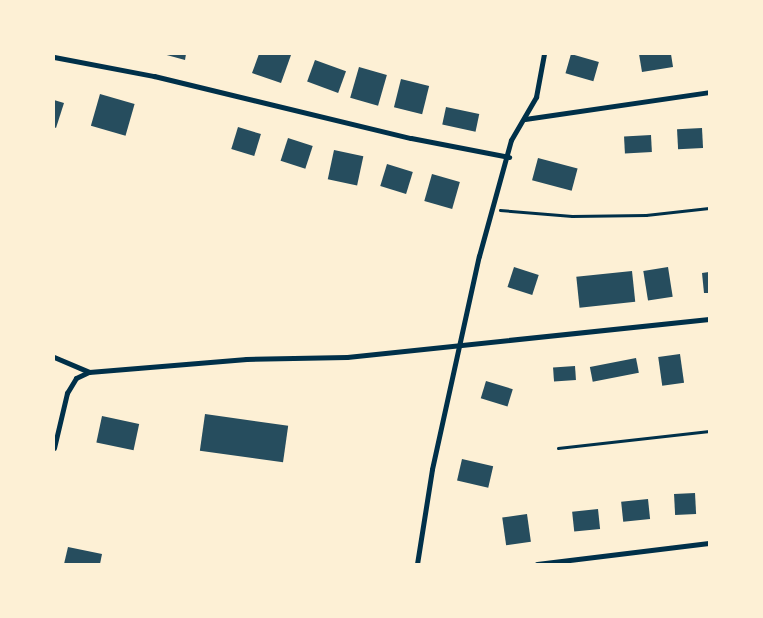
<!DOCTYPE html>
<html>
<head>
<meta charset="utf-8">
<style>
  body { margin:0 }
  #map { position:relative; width:763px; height:618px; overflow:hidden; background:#fdf0d5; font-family:Arial,sans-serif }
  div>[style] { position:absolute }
  .building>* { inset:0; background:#264d5e; transform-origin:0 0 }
  .path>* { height:2.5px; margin:-1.25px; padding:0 1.25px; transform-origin:1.25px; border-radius:1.25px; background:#003049 }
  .minor>* { height:5px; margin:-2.5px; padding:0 2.5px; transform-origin:2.5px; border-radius:2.5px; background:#003049 }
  span { translate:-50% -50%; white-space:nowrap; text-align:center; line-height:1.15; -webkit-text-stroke:4.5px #fdf0d5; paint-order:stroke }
  .frame { position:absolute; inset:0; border:55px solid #fdf0d5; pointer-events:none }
</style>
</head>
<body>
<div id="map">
  <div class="building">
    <i style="clip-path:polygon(163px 54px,186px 54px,185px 60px)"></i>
    <i style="clip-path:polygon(259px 54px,291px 55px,281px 83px,252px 73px)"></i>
    <i style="left:571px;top:54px;width:29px;height:20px;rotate:16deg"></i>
    <i style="clip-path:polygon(639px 54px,671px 54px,673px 67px,642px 72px)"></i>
    <i style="left:315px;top:60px;width:33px;height:23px;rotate:20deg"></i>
    <i style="left:359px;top:67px;width:29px;height:32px;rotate:16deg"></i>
    <i style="left:401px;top:79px;width:29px;height:29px;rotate:14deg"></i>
    <i style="left:100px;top:94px;width:36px;height:33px;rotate:16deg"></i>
    <i style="clip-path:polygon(54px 100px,64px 103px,56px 128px,54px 127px)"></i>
    <i style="left:446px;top:107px;width:34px;height:18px;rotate:12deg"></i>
    <i style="left:238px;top:127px;width:24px;height:23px;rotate:17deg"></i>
    <i style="left:702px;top:128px;width:20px;height:25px;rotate:87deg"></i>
    <i style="left:651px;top:135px;width:17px;height:27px;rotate:87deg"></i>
    <i style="left:288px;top:138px;width:26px;height:24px;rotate:18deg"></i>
    <i style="left:334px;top:150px;width:30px;height:30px;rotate:12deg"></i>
    <i style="left:538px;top:158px;width:41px;height:23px;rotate:15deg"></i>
    <i style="left:387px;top:164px;width:27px;height:23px;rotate:17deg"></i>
    <i style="left:432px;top:174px;width:29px;height:28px;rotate:16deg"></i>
    <i style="left:514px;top:267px;width:26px;height:21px;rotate:18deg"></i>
    <i style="left:668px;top:267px;width:30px;height:25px;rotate:81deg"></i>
    <i style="left:632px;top:271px;width:31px;height:56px;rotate:84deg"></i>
    <i style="clip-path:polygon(709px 272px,709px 293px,704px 293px,702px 273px)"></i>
    <i style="left:680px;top:354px;width:29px;height:22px;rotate:82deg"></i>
    <i style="left:636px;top:358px;width:15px;height:47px;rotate:79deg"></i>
    <i style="left:575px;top:366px;width:14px;height:22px;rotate:86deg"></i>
    <i style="left:486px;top:381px;width:28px;height:18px;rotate:17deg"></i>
    <i style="left:205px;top:414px;width:84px;height:37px;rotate:8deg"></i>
    <i style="left:102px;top:416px;width:38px;height:27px;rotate:12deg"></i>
    <i style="left:462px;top:459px;width:32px;height:22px;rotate:13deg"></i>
    <i style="left:695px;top:493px;width:21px;height:21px;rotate:87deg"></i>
    <i style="left:648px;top:499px;width:20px;height:27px;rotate:84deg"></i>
    <i style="left:598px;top:509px;width:20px;height:26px;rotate:84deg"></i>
    <i style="left:527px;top:514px;width:28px;height:25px;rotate:82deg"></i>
    <i style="clip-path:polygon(68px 547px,102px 554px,100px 564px,64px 564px)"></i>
  </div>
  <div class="path">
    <i style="left:500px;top:210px;width:72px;rotate:4.8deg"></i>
    <i style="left:572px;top:216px;width:74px;rotate:-0.8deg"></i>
    <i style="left:646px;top:215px;width:63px;rotate:-6.3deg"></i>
    <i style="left:558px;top:448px;width:152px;rotate:-6.4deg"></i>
  </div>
  <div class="minor">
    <i style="left:54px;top:57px;width:102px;rotate:10.8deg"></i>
    <i style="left:154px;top:76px;width:264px;rotate:13.6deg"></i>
    <i style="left:411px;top:138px;width:100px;rotate:11deg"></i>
    <i style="left:525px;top:119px;width:186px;rotate:-8.3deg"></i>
    <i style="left:54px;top:357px;width:38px;rotate:23deg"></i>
    <i style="left:89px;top:372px;width:158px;rotate:-4.7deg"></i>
    <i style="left:246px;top:359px;width:101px;rotate:-1.1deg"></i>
    <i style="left:347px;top:357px;width:364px;rotate:-6deg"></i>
    <i style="left:54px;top:448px;width:57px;rotate:-76.7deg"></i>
    <i style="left:67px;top:393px;width:17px;rotate:-59deg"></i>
    <i style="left:76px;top:378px;width:14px;rotate:-25deg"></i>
    <i style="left:417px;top:564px;width:96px;rotate:-81deg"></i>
    <i style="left:432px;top:469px;width:218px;rotate:-77.6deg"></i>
    <i style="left:479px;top:256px;width:120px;rotate:-74.6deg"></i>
    <i style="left:511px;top:140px;width:50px;rotate:-59.8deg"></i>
    <i style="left:536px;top:97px;width:44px;rotate:-79.5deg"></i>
    <i style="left:537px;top:564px;width:173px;rotate:-7deg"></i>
  </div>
  <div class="frame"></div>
</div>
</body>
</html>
